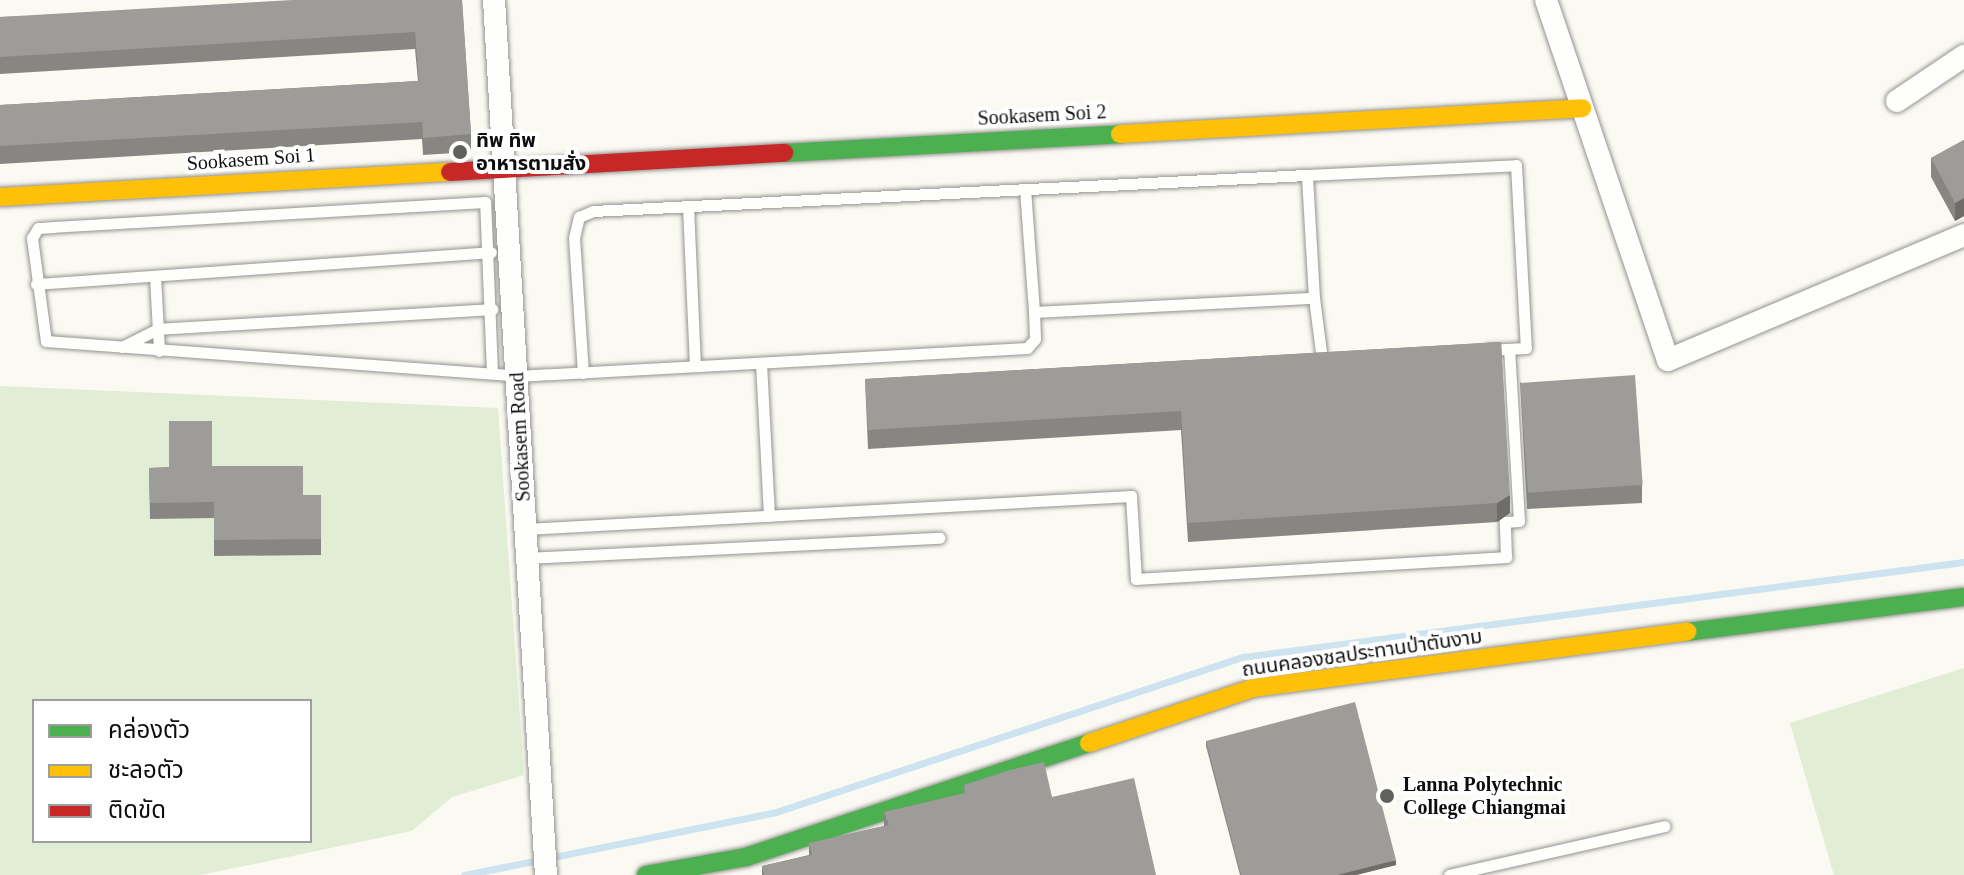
<!DOCTYPE html>
<html>
<head>
<meta charset="utf-8">
<style>
  body { margin:0 }
  #map { position:relative; width:1964px; height:875px; overflow:hidden; background:#faf9f2; font-family:"Times New Roman","Noto Sans Thai",serif }
  div>[style] { position:absolute }
  .green>* { inset:0; background:#e2edd5 }
  .stream>* { height:7px; margin:-3.5px; padding:0 3.5px; transform-origin:3.5px; border-radius:3.5px; background:#cde3f0 }
  .roads { filter:drop-shadow(0 0 2px #949390) drop-shadow(0 0 2px #949390) }
  .lane>* { height:11px; margin:-5.5px; padding:0 5.5px; transform-origin:5.5px; border-radius:5.5px; background:#fefefd }
  .street>* { height:22px; margin:-11px; padding:0 11px; transform-origin:11px; border-radius:11px; background:#fefefd }
  .fast>* { height:18px; margin:-9px; padding:0 9px; transform-origin:9px; border-radius:9px; background:#4caf50 }
  .slow>* { height:18px; margin:-9px; padding:0 9px; transform-origin:9px; border-radius:9px; background:#ffc107 }
  .jam>* { height:18px; margin:-9px; padding:0 9px; transform-origin:9px; border-radius:9px; background:#c62828 }
  .wall>* { inset:0; background:#878683 }
  .shaded-wall>* { inset:0; background:#6e6d6a }
  .building>* { inset:0; background:#9d9c98; transform-origin:0 0 }
  .dots>* { width:22px; height:22px; translate:-50% -50%; box-sizing:border-box; border:4px solid #fff; border-radius:50% }
  span { translate:-50% -50%; white-space:nowrap; text-align:center; line-height:1.15; -webkit-text-stroke:8px #fff; paint-order:stroke }
  .street-label { font-size:20px; color:#0d0d0d }
  .poi-label { font-size:20px; color:#0d0d0d; font-weight:700 }
  .left { translate:0 -50%; text-align:left }
  .legend { position:absolute; left:32px; top:699px; width:280px; height:144px; box-sizing:border-box; background:#fff; border:2px solid #9e9e9e; margin:0; padding:10px 14px; list-style:none; font-size:24px; color:#0d0d0d }
  .legend li { display:flex; align-items:center; gap:16px; height:40px }
  .legend b { width:40px; border:2px solid #9e9e9e }
</style>
</head>
<body>
<div id="map">
  <div class="green">
    <i style="clip-path:polygon(evenodd,0 386px,498px 408px,524px 775px,452px 797px,412px 831px,201px 875px,0 875px,0 386px,34px 701px,310px 701px,310px 841px,34px 841px,34px 701px)"></i>
    <i style="clip-path:polygon(1964px 668px,1964px 875px,1834px 875px,1790px 723px)"></i>
  </div>
  <div class="stream">
    <i style="left:464px;top:875px;width:318px;rotate:-11.4deg"></i>
    <i style="left:776px;top:812px;width:492px;rotate:-18.4deg"></i>
    <i style="left:1243px;top:657px;width:727px;rotate:-7.51deg"></i>
  </div>
  <div class="roads">
    <div class="lane">
      <i style="left:1025px;top:189px;width:123px;rotate:85.8deg"></i>
      <i style="left:688px;top:206px;width:160px;rotate:87.5deg"></i>
      <i style="left:155px;top:276px;width:75px;rotate:86.9deg"></i>
      <i style="left:36px;top:284px;width:456px;rotate:-4deg"></i>
      <i style="left:1314px;top:298px;width:63px;rotate:82.6deg"></i>
      <i style="left:122px;top:347px;width:39px;rotate:-27deg"></i>
      <i style="left:157px;top:329px;width:336px;rotate:-3.4deg"></i>
      <i style="left:761px;top:363px;width:153px;rotate:87deg"></i>
      <i style="left:492px;top:373px;width:171px;rotate:-92.3deg"></i>
      <i style="left:485px;top:202px;width:432px;rotate:176.7deg"></i>
      <i style="left:54px;top:227px;width:16px;rotate:176deg"></i>
      <i style="left:38px;top:228px;width:12px;rotate:121deg"></i>
      <i style="left:32px;top:238px;width:104px;rotate:82.3deg"></i>
      <i style="left:46px;top:341px;width:472px;rotate:4.2deg"></i>
      <i style="left:517px;top:376px;width:511px;rotate:-3.14deg"></i>
      <i style="left:1027px;top:348px;width:12px;rotate:-48deg"></i>
      <i style="left:1035px;top:339px;width:27px;rotate:-92deg"></i>
      <i style="left:1034px;top:312px;width:280px;rotate:-2.9deg"></i>
      <i style="left:1314px;top:298px;width:123px;rotate:-93.3deg"></i>
      <i style="left:1307px;top:175px;width:209px;rotate:-2.7deg"></i>
      <i style="left:1516px;top:165px;width:183px;rotate:86.9deg"></i>
      <i style="left:1526px;top:348px;width:39px;rotate:177deg"></i>
      <i style="left:583px;top:373px;width:135px;rotate:-93.8deg"></i>
      <i style="left:574px;top:238px;width:22px;rotate:-77deg"></i>
      <i style="left:579px;top:217px;width:15px;rotate:-23deg"></i>
      <i style="left:593px;top:211px;width:715px;rotate:-2.89deg"></i>
      <i style="left:525px;top:529px;width:607px;rotate:-3.12deg"></i>
      <i style="left:1131px;top:496px;width:83px;rotate:86.6deg"></i>
      <i style="left:1136px;top:579px;width:371px;rotate:-3.4deg"></i>
      <i style="left:1506px;top:557px;width:35px;rotate:-92deg"></i>
      <i style="left:1505px;top:522px;width:14px;rotate:-4deg"></i>
      <i style="left:1519px;top:521px;width:172px;rotate:-93.3deg"></i>
      <i style="left:526px;top:558px;width:414px;rotate:-2.8deg"></i>
      <i style="left:1449px;top:875px;width:221px;rotate:-12.8deg"></i>
    </div>
    <div class="street">
      <i style="left:494px;top:0;width:877px;rotate:86.6deg"></i>
      <i style="left:1546px;top:0;width:380px;rotate:71.3deg"></i>
      <i style="left:1668px;top:360px;width:321px;rotate:-22.9deg"></i>
      <i style="left:1897px;top:101px;width:81px;rotate:-33.9deg"></i>
    </div>
    <div class="fast">
      <i style="left:784px;top:153px;width:337px;rotate:-3.2deg"></i>
      <i style="left:1687px;top:632px;width:279px;rotate:-7.2deg"></i>
      <i style="left:646px;top:875px;width:102px;rotate:-10.2deg"></i>
      <i style="left:746px;top:857px;width:361px;rotate:-18.4deg"></i>
    </div>
    <div class="slow">
      <i style="left:1120px;top:134px;width:463px;rotate:-3.2deg"></i>
      <i style="left:0;top:197px;width:451px;rotate:-3.2deg"></i>
      <i style="left:1089px;top:743px;width:173px;rotate:-18.5deg"></i>
      <i style="left:1253px;top:688px;width:438px;rotate:-7.4deg"></i>
    </div>
    <div class="jam">
      <i style="left:450px;top:172px;width:335px;rotate:-3.3deg"></i>
    </div>
  </div>
  <div class="wall">
    <i style="clip-path:polygon(462px 0,471px 134px,471px 152px,423px 155px,422px 139px,0 164px,0 105px,418px 81px,415px 49px,0 74px,0 17px)"></i>
    <i style="clip-path:polygon(1964px 140px,1964px 216px,1955px 221px,1931px 177px,1931px 158px)"></i>
    <i style="clip-path:polygon(1501px 342px,1510px 513px,1497px 522px,1188px 542px,1181px 430px,868px 449px,865px 379px)"></i>
    <i style="clip-path:polygon(1520px 382px,1642px 485px,1642px 503px,1527px 509px)"></i>
    <i style="clip-path:polygon(212px 466px,303px 495px,321px 495px,321px 555px,214px 556px,214px 518px,150px 519px,149px 468px)"></i>
    <i style="clip-path:polygon(1206px 741px,1396px 865px,1356px 875px,1240px 875px,1206px 746px)"></i>
    <i style="clip-path:polygon(964px 785px,1052px 797px,1156px 875px,762px 875px,762px 866px,809px 855px,809px 843px,884px 826px,884px 812px,964px 793px)"></i>
  </div>
  <div class="shaded-wall">
    <i style="clip-path:polygon(1964px 198px,1964px 216px,1955px 221px,1955px 203px)"></i>
    <i style="clip-path:polygon(1510px 495px,1510px 513px,1497px 522px,1497px 503px)"></i>
    <i style="clip-path:polygon(1396px 860px,1396px 865px,1356px 875px,1337px 875px)"></i>
  </div>
  <div class="building">
    <i style="clip-path:polygon(292px 0,462px 0,471px 134px,423px 138px,422px 122px,0 146px,0 105px,419px 81px,415px 32px,0 57px,0 17px)"></i>
    <i style="clip-path:polygon(1964px 140px,1964px 198px,1955px 203px,1931px 158px)"></i>
    <i style="clip-path:polygon(1501px 342px,1510px 495px,1497px 503px,1188px 523px,1181px 411px,868px 430px,865px 379px)"></i>
    <i style="left:1635px;top:375px;width:110px;height:115px;rotate:86deg"></i>
    <i style="clip-path:polygon(169px 421px,212px 421px,212px 466px,303px 466px,303px 495px,321px 495px,321px 539px,214px 540px,214px 502px,150px 503px,149px 468px,169px 467px)"></i>
    <i style="clip-path:polygon(1355px 702px,1396px 860px,1337px 875px,1241px 875px,1206px 741px)"></i>
    <i style="clip-path:polygon(1044px 762px,1052px 797px,1134px 778px,1156px 875px,764px 875px,762px 866px,812px 855px,809px 843px,889px 825px,884px 812px,965px 793px,964px 785px,1010px 770px)"></i>
  </div>
  <div class="dots">
    <i style="left:460px;top:152px;background:#60605d"></i>
    <i style="left:1387px;top:796px;background:#60605d"></i>
  </div>
  <div class="street-label">
    <span style="left:1042px;top:115px;rotate:-3deg">Sookasem Soi 2</span>
    <span style="left:251px;top:159px;rotate:-4deg">Sookasem Soi 1</span>
    <span style="left:520px;top:437px;rotate:-93deg">Sookasem Road</span>
    <span style="left:1362px;top:653px;rotate:-8deg">ถนนคลองชลประทานป่าตันงาม</span>
  </div>
  <div class="poi-label">
    <span class="left" style="left:476px;top:152px">ทิพ ทิพ<br>อาหารตามสั่ง</span>
    <span class="left" style="left:1403px;top:796px">Lanna Polytechnic<br>College Chiangmai</span>
  </div>
  <ul class="legend">
  <li><b style="height:10px;background:#4caf50"></b>คล่องตัว</li>
  <li><b style="height:10px;background:#ffc107"></b>ชะลอตัว</li>
  <li><b style="height:10px;background:#c62828"></b>ติดขัด</li>
  </ul>
</div>
</body>
</html>
